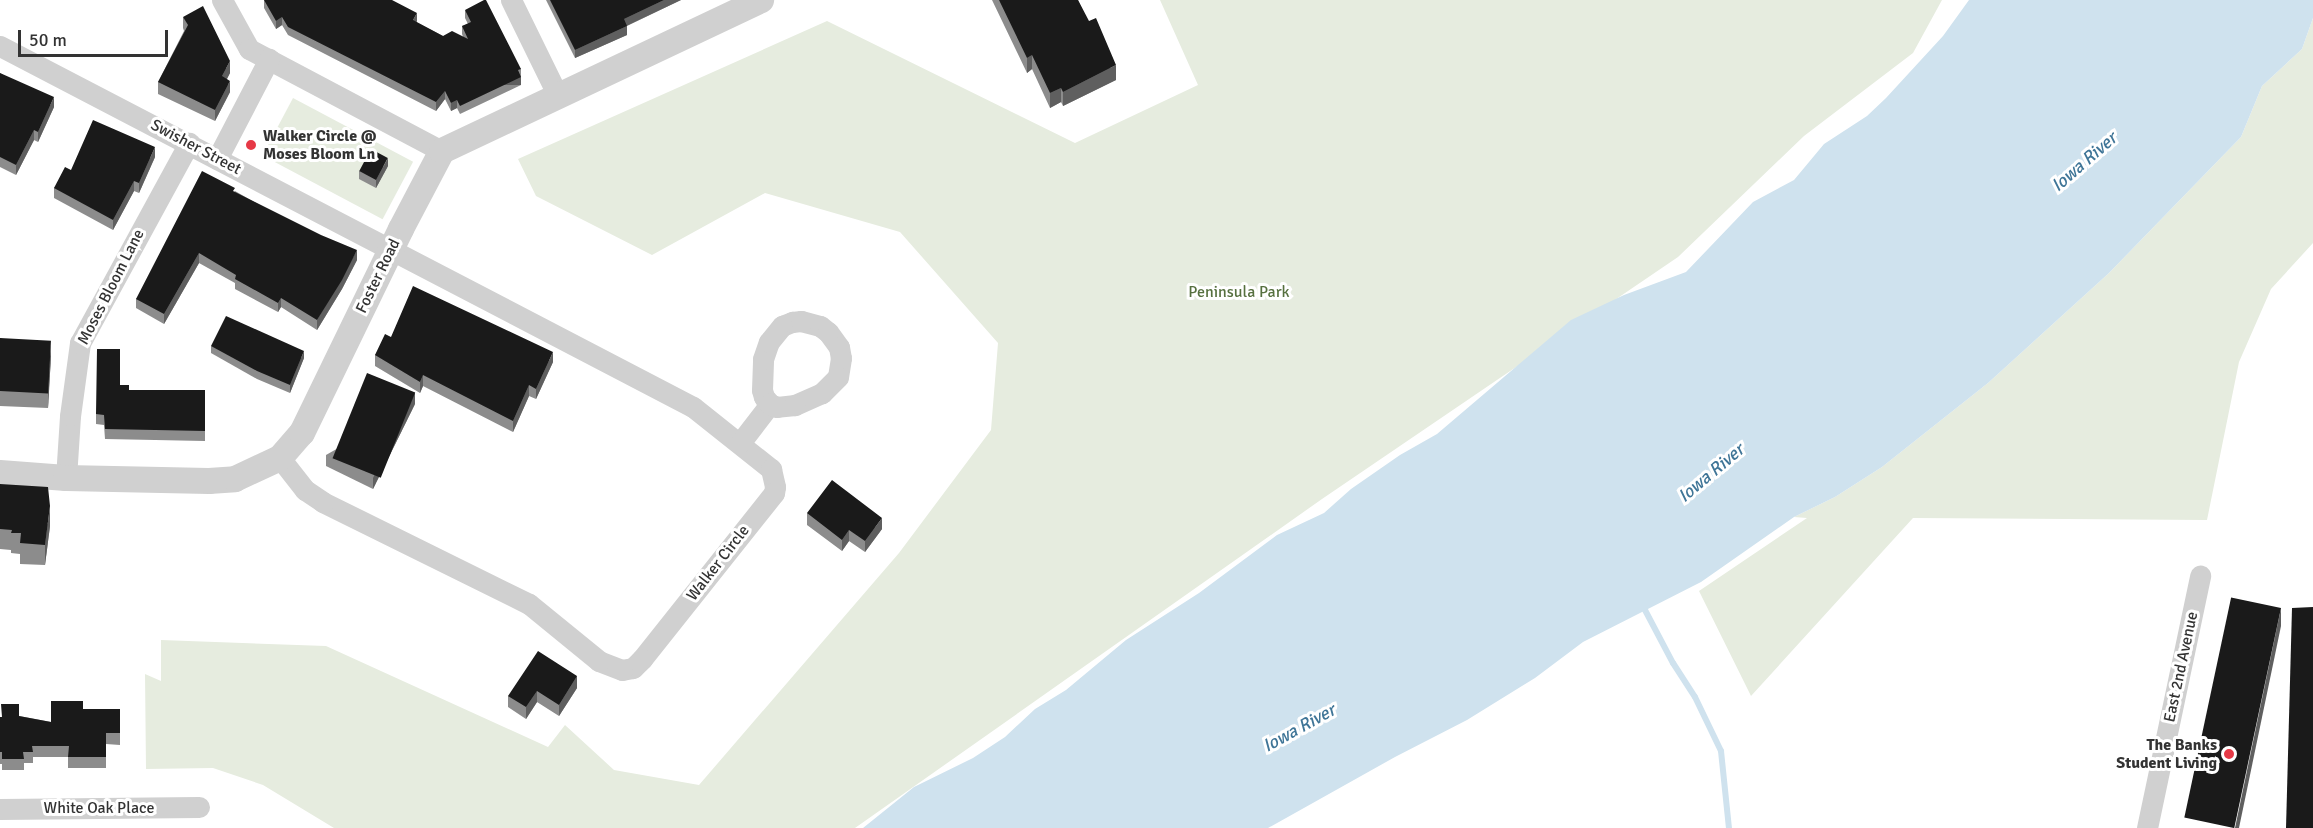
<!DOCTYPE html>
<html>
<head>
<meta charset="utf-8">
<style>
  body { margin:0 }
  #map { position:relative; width:2313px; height:828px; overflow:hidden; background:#fff; font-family:Signika,sans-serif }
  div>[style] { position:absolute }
  .green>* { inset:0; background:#e6ecdf; transform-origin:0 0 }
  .water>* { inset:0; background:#cfe2ee }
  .stream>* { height:6px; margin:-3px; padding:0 3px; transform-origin:3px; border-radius:3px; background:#cfe2ee }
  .minor>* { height:21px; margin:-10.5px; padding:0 10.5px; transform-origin:10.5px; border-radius:10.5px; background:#d0d0d0 }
  .tertiary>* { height:26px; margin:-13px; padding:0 13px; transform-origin:13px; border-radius:13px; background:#d0d0d0 }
  .wall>* { inset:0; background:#8c8c8c }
  .shaded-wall>* { inset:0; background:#5f5f5f; transform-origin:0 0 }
  .building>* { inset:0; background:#1a1a1a; transform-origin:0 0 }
  .dots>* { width:16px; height:16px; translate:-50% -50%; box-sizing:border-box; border:3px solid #fff; border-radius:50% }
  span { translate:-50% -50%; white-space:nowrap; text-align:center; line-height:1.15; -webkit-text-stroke:6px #fff; paint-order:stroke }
  .poi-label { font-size:16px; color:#333; font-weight:700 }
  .left { translate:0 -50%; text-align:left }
  .right { translate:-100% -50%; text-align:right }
  .street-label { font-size:16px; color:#333 }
  .park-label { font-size:16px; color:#56703f }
  .water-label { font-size:18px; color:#3f7597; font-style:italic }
  .scale { position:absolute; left:18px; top:30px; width:150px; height:27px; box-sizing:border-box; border:3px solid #333; border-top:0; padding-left:8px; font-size:18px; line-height:21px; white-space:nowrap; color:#333; -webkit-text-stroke:4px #fff; paint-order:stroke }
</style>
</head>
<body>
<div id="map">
  <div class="green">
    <i style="clip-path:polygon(1160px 0,1942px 0,1913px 53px,1804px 136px,1678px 257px,1322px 499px,855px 828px,334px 828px,263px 785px,213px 768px,146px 769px,145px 674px,161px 681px,161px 640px,326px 646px,548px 747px,565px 725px,614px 770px,699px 785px,899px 553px,991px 430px,998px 343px,900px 232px,765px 193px,652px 255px,536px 196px,518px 159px,827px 21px,1075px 143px,1198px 85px)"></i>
    <i style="clip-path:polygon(2313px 18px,2313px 243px,2271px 289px,2239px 362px,2207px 520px,1913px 518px,1751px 696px,1699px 591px,1807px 518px,1794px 517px,1835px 497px,1882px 467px,1988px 383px,2109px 273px,2241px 137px,2262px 86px,2302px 49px)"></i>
    <i style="left:293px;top:98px;width:136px;height:65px;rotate:28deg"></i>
  </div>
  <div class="water">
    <i style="clip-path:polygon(1969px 0,2313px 0,2313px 18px,2302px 49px,2262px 86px,2241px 137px,2109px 273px,1988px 383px,1882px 467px,1835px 497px,1794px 517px,1701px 582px,1583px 642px,1535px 678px,1467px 720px,1395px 757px,1268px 828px,863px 828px,914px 787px,973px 758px,1005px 737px,1035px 709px,1066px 690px,1126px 640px,1199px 593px,1277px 535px,1324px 513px,1351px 489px,1400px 455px,1437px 434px,1571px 320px,1624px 295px,1686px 272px,1753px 202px,1794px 180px,1824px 144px,1867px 116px,1886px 98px,1943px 36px)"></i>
  </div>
  <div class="stream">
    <i style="left:1645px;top:610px;width:60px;rotate:62.2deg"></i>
    <i style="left:1673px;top:663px;width:40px;rotate:57.1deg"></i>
    <i style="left:1695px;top:697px;width:60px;rotate:64.3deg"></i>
    <i style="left:1721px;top:751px;width:77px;rotate:84.1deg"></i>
  </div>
  <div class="minor">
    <i style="left:222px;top:0;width:56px;rotate:61.1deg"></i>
    <i style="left:249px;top:49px;width:218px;rotate:27.9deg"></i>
    <i style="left:511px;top:0;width:107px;rotate:63.9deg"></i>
    <i style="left:0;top:46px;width:781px;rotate:27.52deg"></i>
    <i style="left:693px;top:407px;width:100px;rotate:38.5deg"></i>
    <i style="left:771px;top:469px;width:18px;rotate:77deg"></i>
    <i style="left:775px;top:487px;width:6px;rotate:99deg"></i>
    <i style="left:774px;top:493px;width:212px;rotate:128.5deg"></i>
    <i style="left:642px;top:659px;width:13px;rotate:135deg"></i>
    <i style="left:633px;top:668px;width:11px;rotate:170deg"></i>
    <i style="left:622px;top:670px;width:25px;rotate:-159deg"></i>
    <i style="left:599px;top:661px;width:90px;rotate:-140.8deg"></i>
    <i style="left:529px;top:604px;width:230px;rotate:-153.7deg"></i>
    <i style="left:323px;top:502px;width:22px;rotate:-146deg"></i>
    <i style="left:305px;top:490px;width:41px;rotate:-128deg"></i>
    <i style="left:217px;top:159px;width:113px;rotate:-62.5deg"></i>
    <i style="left:740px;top:443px;width:49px;rotate:-52.4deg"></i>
    <i style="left:770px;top:404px;width:9px;rotate:-131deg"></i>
    <i style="left:764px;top:397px;width:7px;rotate:-106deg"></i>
    <i style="left:762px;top:390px;width:31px;rotate:-88deg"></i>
    <i style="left:763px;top:359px;width:18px;rotate:-71deg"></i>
    <i style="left:769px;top:342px;width:21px;rotate:-51deg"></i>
    <i style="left:782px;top:326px;width:11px;rotate:-22deg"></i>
    <i style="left:792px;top:322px;width:9px;rotate:-6deg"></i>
    <i style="left:801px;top:321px;width:20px;rotate:15deg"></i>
    <i style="left:820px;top:326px;width:10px;rotate:37deg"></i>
    <i style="left:828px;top:332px;width:19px;rotate:54deg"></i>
    <i style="left:839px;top:347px;width:11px;rotate:80deg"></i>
    <i style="left:841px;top:358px;width:19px;rotate:99deg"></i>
    <i style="left:838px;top:377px;width:23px;rotate:135deg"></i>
    <i style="left:822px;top:393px;width:30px;rotate:156deg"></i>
    <i style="left:795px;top:405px;width:18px;rotate:174deg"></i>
    <i style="left:777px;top:407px;width:8px;rotate:-157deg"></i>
    <i style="left:66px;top:478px;width:62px;rotate:-86.3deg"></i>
    <i style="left:70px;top:416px;width:74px;rotate:-82.2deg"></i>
    <i style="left:80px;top:343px;width:228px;rotate:-61.4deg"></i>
    <i style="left:0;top:809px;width:199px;rotate:-0.6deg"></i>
    <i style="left:2147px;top:828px;width:258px;rotate:-78.1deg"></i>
  </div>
  <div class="tertiary">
    <i style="left:0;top:473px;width:66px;rotate:4.3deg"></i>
    <i style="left:66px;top:478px;width:143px;rotate:1.2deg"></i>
    <i style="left:209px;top:481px;width:26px;rotate:-4deg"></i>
    <i style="left:235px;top:479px;width:50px;rotate:-25deg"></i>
    <i style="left:280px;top:458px;width:33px;rotate:-49deg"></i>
    <i style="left:302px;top:433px;width:227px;rotate:-64.1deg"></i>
    <i style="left:401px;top:229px;width:88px;rotate:-62.3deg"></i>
    <i style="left:442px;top:151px;width:353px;rotate:-25.3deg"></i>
  </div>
  <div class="wall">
    <i style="clip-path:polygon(264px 0,417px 21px,416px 22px,443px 36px,463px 37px,462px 34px,462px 26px,468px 24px,465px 18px,465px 10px,521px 69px,521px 85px,460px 114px,457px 108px,451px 111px,445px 99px,436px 111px,288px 35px,282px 25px,276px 29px,264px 8px)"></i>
    <i style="clip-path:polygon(546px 0,681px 0,627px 26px,627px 35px,575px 58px)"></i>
    <i style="clip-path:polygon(992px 0,1078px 0,1116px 80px,1063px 106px,1061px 102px,1050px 108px,1032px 69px,1027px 73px)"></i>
    <i style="clip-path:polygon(183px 17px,230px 73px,227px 79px,230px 92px,215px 121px,158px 94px,158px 82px,184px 31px,183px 28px)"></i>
    <i style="clip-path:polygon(0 73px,54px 107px,38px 142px,34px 140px,16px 175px,0 167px)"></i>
    <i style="clip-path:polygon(155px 157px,139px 193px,134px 191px,113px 230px,54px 198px,54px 188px,71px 170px)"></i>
    <i style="clip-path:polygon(388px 166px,376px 188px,359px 179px,359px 171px)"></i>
    <i style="clip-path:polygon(235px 191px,357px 260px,342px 289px,317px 330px,281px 307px,278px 312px,235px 289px,235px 283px,199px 263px,164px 324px,136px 308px,136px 299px)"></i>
    <i style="clip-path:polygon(391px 337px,553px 362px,536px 399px,529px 396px,513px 432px,423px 386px,420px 393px,375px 366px,375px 355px)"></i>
    <i style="clip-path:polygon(0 338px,51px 356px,48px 408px,0 406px)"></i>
    <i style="clip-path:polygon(211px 346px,304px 358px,290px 393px,257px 379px,211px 353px)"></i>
    <i style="clip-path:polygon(120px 385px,129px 390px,205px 390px,205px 441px,105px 439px,104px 425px,96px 424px,96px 414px)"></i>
    <i style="clip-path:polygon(415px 404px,373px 489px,326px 466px,326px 455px)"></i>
    <i style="clip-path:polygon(0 484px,50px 526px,45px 565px,20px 564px,20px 554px,11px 553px,11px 550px,0 549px)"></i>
    <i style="clip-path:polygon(807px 513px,882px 529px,865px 552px,849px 541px,842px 551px,807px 525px)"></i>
    <i style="clip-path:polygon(577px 676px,577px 688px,559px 716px,537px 702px,526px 719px,508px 707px,508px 696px)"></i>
    <i style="clip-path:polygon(83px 709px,120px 709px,120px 745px,106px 744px,106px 768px,68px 768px,68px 757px,33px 757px,33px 763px,24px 763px,24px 770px,2px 770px,2px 764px,0 764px,0 717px,19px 716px,51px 722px)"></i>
  </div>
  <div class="shaded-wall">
    <i style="clip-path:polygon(664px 0,681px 0,624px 27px,624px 19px)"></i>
    <i style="clip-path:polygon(417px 13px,417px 21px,413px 28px,413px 20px)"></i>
    <i style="clip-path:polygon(282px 17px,282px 25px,276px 29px,276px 21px)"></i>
    <i style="clip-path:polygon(627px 26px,627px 35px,575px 58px,575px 50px)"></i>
    <i style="clip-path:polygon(1032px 55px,1032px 69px,1027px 73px,1027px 58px)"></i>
    <i style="clip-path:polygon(230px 61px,230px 73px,222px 88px,222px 76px)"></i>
    <i style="clip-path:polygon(1116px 65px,1116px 80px,1063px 106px,1063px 92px)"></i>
    <i style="left:521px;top:77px;width:8px;height:68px;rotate:90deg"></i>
    <i style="clip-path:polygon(230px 81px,230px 92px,215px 121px,215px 110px)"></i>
    <i style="clip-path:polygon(1061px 88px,1061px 102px,1050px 108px,1050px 93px)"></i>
    <i style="clip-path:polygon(445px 91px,445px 99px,436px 111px,436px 102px)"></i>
    <i style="clip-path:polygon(54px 97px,54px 107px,38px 142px,38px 132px)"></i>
    <i style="clip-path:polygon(457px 100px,457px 108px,451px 111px,451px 103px)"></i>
    <i style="clip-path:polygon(34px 130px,34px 140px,16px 175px,16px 165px)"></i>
    <i style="clip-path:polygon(155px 147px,155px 157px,139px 193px,139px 183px)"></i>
    <i style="clip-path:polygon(388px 158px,388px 166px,376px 188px,376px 180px)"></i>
    <i style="clip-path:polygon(134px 181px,134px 191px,113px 230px,113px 220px)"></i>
    <i style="clip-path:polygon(357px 250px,357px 260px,342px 289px,317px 330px,317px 320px)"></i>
    <i style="clip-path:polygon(199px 253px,199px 263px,164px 324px,164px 314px)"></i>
    <i style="clip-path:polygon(281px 298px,281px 307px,278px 312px,278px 303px)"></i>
    <i style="clip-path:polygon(51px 341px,51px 356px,48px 408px,48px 394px)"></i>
    <i style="clip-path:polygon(304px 351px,304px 358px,290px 393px,290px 385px)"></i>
    <i style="clip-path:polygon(553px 352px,553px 362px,536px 399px,536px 389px)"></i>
    <i style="clip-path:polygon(423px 375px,423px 386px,420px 393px,420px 382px)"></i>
    <i style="clip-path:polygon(529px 385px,529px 396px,513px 432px,513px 421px)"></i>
    <i style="clip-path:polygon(415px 392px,415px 404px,373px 489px,373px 478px)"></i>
    <i style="clip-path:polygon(50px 506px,50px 526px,45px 565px,45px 545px)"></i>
    <i style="clip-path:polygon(882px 518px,882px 529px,865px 552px,865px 541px)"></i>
    <i style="clip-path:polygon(849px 530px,849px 541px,842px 551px,842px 540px)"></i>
    <i style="clip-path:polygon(2281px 608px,2281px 626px,2239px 828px,2235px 828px)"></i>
    <i style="clip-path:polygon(577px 676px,577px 688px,559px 716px,559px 705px)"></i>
    <i style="clip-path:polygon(537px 691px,537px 702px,526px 719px,526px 707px)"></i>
  </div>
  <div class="building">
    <i style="clip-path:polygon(264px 0,392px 0,417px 13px,413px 20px,443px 36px,452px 31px,468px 39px,462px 26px,471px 22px,465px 10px,484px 0,486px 0,521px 69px,518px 70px,521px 77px,460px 106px,457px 100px,451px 103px,445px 91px,436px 102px,288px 27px,282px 17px,276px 21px)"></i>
    <i style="clip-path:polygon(550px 0,664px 0,624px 19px,627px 26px,575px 50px)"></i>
    <i style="clip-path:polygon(999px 0,1078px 0,1089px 21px,1096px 18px,1116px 65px,1063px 92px,1061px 88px,1050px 93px,1032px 55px,1027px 58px)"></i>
    <i style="clip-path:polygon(203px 6px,230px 61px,222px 76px,230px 81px,215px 110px,158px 82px,188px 25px,183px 17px)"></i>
    <i style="clip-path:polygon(0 73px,54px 97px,38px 132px,34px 130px,16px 165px,0 157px)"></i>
    <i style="clip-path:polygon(93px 120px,155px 147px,139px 183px,134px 181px,113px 220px,54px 188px,65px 167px,71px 170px)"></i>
    <i style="left:371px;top:149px;width:19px;height:25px;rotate:28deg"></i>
    <i style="clip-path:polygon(202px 171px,235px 188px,233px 191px,321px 235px,357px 250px,342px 280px,317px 320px,281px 298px,278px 303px,235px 279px,236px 275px,199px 253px,164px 314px,136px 299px)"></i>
    <i style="clip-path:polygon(413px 286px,553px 352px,536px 389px,529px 385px,513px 421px,423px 375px,420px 382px,375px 355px,385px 334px,391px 337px)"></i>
    <i style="clip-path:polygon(226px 316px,304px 351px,290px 385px,257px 371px,211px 346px)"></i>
    <i style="left:0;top:338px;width:51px;height:53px;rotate:3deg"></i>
    <i style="clip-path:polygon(97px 349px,120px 349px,120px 385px,129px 385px,129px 390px,205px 390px,205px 431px,105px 429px,104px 415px,96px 414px)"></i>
    <i style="left:367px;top:373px;width:52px;height:92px;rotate:22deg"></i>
    <i style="clip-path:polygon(832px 480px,882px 518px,865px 541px,849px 530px,842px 540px,807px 513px)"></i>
    <i style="clip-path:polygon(0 484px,48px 487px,50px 506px,45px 545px,20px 543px,21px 533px,11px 533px,12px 530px,0 529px)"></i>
    <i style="clip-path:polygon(2313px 607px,2313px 828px,2286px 828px,2292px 608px)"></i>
    <i style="left:2281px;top:608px;width:225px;height:51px;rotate:102deg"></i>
    <i style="clip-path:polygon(538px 651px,577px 676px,559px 705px,537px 691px,526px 707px,508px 696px)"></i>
    <i style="clip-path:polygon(51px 701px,83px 701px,83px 709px,120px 709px,120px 733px,106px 733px,106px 757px,68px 757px,69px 746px,32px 746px,33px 752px,23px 752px,24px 759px,2px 759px,2px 752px,0 752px,0 717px,2px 717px,1px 704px,19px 704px,19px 716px,51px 722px)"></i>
  </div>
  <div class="dots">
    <i style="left:251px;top:145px;background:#e63946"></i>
    <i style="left:2229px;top:754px;background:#e63946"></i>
  </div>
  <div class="poi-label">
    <span class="left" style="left:263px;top:145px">Walker Circle @<br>Moses Bloom Ln</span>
    <span class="right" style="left:2217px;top:754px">The Banks<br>Student Living</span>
  </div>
  <div class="street-label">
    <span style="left:196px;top:147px;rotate:28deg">Swisher Street</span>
    <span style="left:378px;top:276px;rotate:-64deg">Foster Road</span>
    <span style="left:111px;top:287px;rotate:-63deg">Moses Bloom Lane</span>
    <span style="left:718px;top:563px;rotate:-52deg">Walker Circle</span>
    <span style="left:2181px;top:667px;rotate:-78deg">East 2nd Avenue</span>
    <span style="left:99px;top:808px">White Oak Place</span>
  </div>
  <div class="park-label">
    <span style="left:1239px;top:292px">Peninsula Park</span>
  </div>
  <div class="water-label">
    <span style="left:2084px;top:162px;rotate:-41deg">Iowa River</span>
    <span style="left:1711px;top:473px;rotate:-40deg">Iowa River</span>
    <span style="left:1299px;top:728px;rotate:-29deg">Iowa River</span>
  </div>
  <div class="scale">50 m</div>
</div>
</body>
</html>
